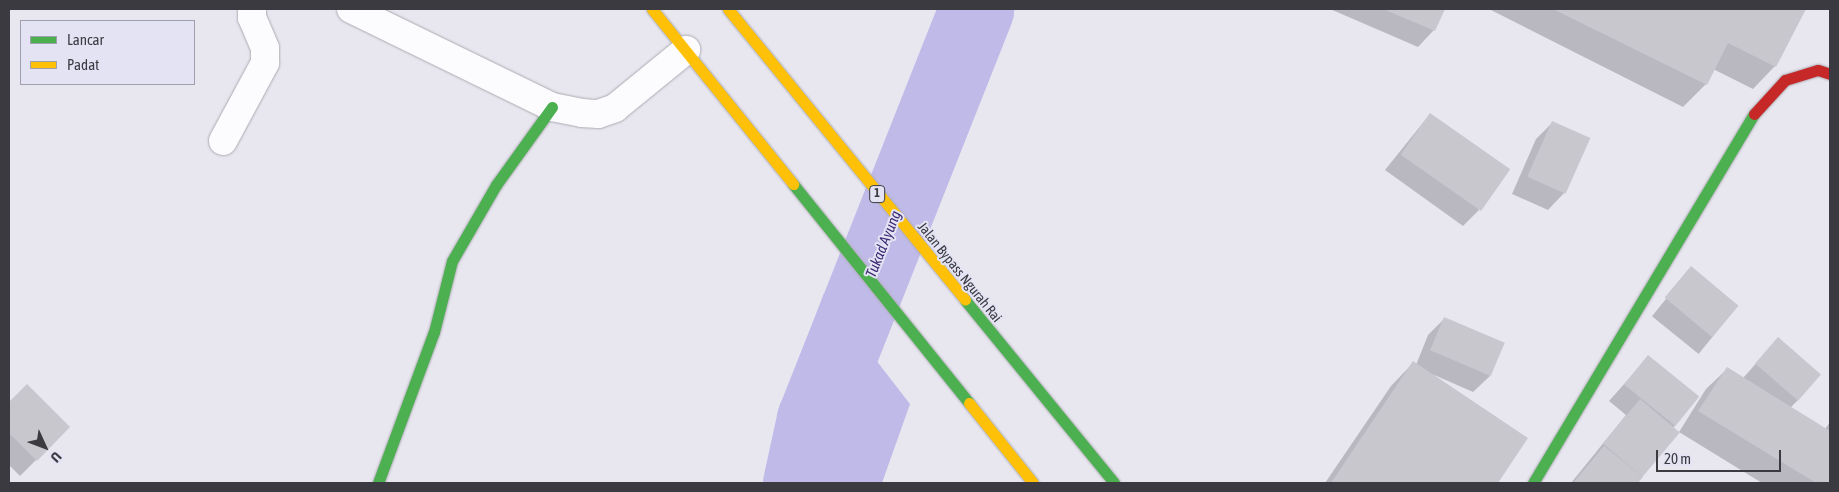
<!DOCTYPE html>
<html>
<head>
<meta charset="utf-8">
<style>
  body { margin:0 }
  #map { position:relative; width:1839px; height:492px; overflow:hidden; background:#e8e7f0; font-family:"Asap Condensed",sans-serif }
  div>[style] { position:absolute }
  .water>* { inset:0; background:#c0bae8 }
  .shadow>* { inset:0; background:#0003; transform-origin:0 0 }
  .river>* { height:75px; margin:-37.5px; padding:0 37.5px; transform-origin:37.5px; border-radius:37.5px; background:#c0bae8 }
  .building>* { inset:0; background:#c7c7cd; transform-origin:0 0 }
  .roads { filter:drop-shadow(0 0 1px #acabb2) drop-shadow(0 0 1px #acabb2) }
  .street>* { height:28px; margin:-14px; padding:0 14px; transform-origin:14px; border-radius:14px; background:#fcfbfd }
  .fast>* { height:11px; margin:-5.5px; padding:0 5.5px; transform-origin:5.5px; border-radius:5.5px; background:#4caf50 }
  .slow>* { height:11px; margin:-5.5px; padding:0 5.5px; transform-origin:5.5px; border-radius:5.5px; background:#ffc107 }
  .jam>* { height:11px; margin:-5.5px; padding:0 5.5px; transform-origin:5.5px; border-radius:5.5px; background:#c62828 }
  span { translate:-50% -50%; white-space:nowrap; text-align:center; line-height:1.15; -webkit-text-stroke:4px #e4e3f4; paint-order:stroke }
  .shield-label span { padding:1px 4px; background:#e4e3f4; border:1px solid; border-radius:4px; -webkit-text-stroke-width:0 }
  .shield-label { font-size:12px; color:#3b3a41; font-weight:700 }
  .street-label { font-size:14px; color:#3b3a41 }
  .water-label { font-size:15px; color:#3b2972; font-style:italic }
  .frame { position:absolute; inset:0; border:10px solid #3b3a41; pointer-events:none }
  .legend { position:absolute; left:20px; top:20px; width:175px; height:65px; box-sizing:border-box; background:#e4e3f4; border:1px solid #a09fac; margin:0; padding:6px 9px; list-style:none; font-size:15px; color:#3b3a41 }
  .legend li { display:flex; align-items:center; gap:10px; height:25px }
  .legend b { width:25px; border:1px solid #a09fac }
  .north { position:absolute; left:20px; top:422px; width:50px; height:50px; -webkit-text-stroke:4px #e4e3f4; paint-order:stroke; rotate:133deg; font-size:14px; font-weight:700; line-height:20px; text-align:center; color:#3b3a41 }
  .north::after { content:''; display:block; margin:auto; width:18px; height:22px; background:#3b3a41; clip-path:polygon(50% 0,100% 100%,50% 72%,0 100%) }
  .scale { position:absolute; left:1656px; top:450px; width:125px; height:22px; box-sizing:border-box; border:2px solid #3b3a41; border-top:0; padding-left:6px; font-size:15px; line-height:18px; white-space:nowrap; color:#3b3a41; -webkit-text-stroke:4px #e4e3f4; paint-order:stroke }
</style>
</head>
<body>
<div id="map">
  <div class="water">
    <i style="clip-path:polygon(824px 293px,910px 404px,882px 483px,767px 483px,787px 397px)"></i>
  </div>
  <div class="shadow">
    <i style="clip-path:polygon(1330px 9px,1443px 9px,1434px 30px,1418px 47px)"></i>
    <i style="clip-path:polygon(1489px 9px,1804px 9px,1775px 66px,1753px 89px,1713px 69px,1706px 84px,1683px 107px)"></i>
    <i style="clip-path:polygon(1430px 114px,1479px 210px,1463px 226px,1385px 170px)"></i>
    <i style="clip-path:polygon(1552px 123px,1564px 193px,1548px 210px,1512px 194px,1536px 139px)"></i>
    <i style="left:1691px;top:268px;width:60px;height:62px;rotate:39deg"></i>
    <i style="clip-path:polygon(1444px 319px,1490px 376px,1473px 392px,1432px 374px,1526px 439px,1496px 483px,1325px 483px,1391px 386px,1413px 363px,1416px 365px,1428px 335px)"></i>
    <i style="clip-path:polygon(1778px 339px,1799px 399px,1790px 408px,1825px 429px,1830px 422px,1830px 483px,1762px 483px,1679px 432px,1706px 389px,1727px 369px,1743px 378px)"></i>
    <i style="clip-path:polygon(1648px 357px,1698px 397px,1673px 428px,1678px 432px,1636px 483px,1571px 483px,1626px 415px,1609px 401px)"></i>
    <i style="clip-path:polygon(27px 385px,69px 427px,20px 476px,9px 465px,9px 403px)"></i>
  </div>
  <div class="river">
    <i style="left:800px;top:483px;width:66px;rotate:-77.7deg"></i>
    <i style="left:814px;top:419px;width:441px;rotate:-68.4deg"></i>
  </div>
  <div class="building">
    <i style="clip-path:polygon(1383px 9px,1445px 9px,1435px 31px)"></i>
    <i style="clip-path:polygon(1553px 9px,1806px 9px,1776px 67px,1728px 43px,1707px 85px)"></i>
    <i style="left:1430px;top:113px;width:98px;height:51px;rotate:35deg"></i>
    <i style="left:1552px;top:121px;width:42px;height:61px;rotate:24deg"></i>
    <i style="left:1691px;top:266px;width:62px;height:41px;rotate:40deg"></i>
    <i style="left:1444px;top:317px;width:66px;height:36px;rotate:23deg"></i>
    <i style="left:1778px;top:337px;width:57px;height:35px;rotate:41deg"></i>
    <i style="left:1648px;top:355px;width:66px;height:38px;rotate:39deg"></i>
    <i style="clip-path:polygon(1413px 361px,1528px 438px,1498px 483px,1331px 483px)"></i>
    <i style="clip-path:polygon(1727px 367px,1830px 431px,1830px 483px,1816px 483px,1698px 411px)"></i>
    <i style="clip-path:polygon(27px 384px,70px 427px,37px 461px,9px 433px,9px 402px)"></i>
    <i style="left:1640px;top:399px;width:52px;height:58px;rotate:40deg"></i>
    <i style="clip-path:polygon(1604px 446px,1643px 477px,1638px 483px,1573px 483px)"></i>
  </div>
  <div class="roads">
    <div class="street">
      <i style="left:351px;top:9px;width:224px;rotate:26deg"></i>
      <i style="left:552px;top:107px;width:31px;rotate:11deg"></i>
      <i style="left:582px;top:113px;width:16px;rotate:4deg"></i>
      <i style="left:598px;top:114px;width:18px;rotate:-19deg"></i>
      <i style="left:615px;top:108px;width:92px;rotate:-39.2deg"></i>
      <i style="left:223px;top:141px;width:89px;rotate:-61.7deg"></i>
      <i style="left:265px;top:63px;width:15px;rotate:-90deg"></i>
      <i style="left:265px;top:48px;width:33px;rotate:-113deg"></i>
      <i style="left:252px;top:18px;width:9px;rotate:-90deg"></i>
    </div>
    <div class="fast">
      <i style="left:793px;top:184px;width:281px;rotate:51.2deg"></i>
      <i style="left:965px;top:300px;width:236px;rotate:50.8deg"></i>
      <i style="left:378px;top:483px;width:161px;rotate:-69.7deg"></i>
      <i style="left:434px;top:332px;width:73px;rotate:-75.8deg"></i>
      <i style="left:452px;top:261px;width:88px;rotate:-59.9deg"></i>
      <i style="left:496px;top:185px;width:96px;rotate:-54.3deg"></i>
      <i style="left:1533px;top:483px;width:430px;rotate:-59.1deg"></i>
    </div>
    <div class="slow">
      <i style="left:652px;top:9px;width:225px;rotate:51.1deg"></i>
      <i style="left:728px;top:9px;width:375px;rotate:50.8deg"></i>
      <i style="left:969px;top:403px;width:102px;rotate:51.3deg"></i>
    </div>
    <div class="jam">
      <i style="left:1754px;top:114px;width:46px;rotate:-47.6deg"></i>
      <i style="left:1785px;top:80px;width:34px;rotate:-17deg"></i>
      <i style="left:1818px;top:70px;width:13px;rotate:18deg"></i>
    </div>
  </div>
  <div class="shield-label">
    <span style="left:877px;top:194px">1</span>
  </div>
  <div class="street-label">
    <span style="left:960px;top:272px;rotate:51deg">Jalan Bypass Ngurah Rai</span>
  </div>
  <div class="water-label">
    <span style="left:883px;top:244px;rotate:-68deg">Tukad Ayung</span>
  </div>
  <div class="frame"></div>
  <ul class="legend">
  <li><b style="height:6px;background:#4caf50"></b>Lancar</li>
  <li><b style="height:6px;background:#ffc107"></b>Padat</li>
  </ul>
  <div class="north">U</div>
  <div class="scale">20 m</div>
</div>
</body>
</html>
